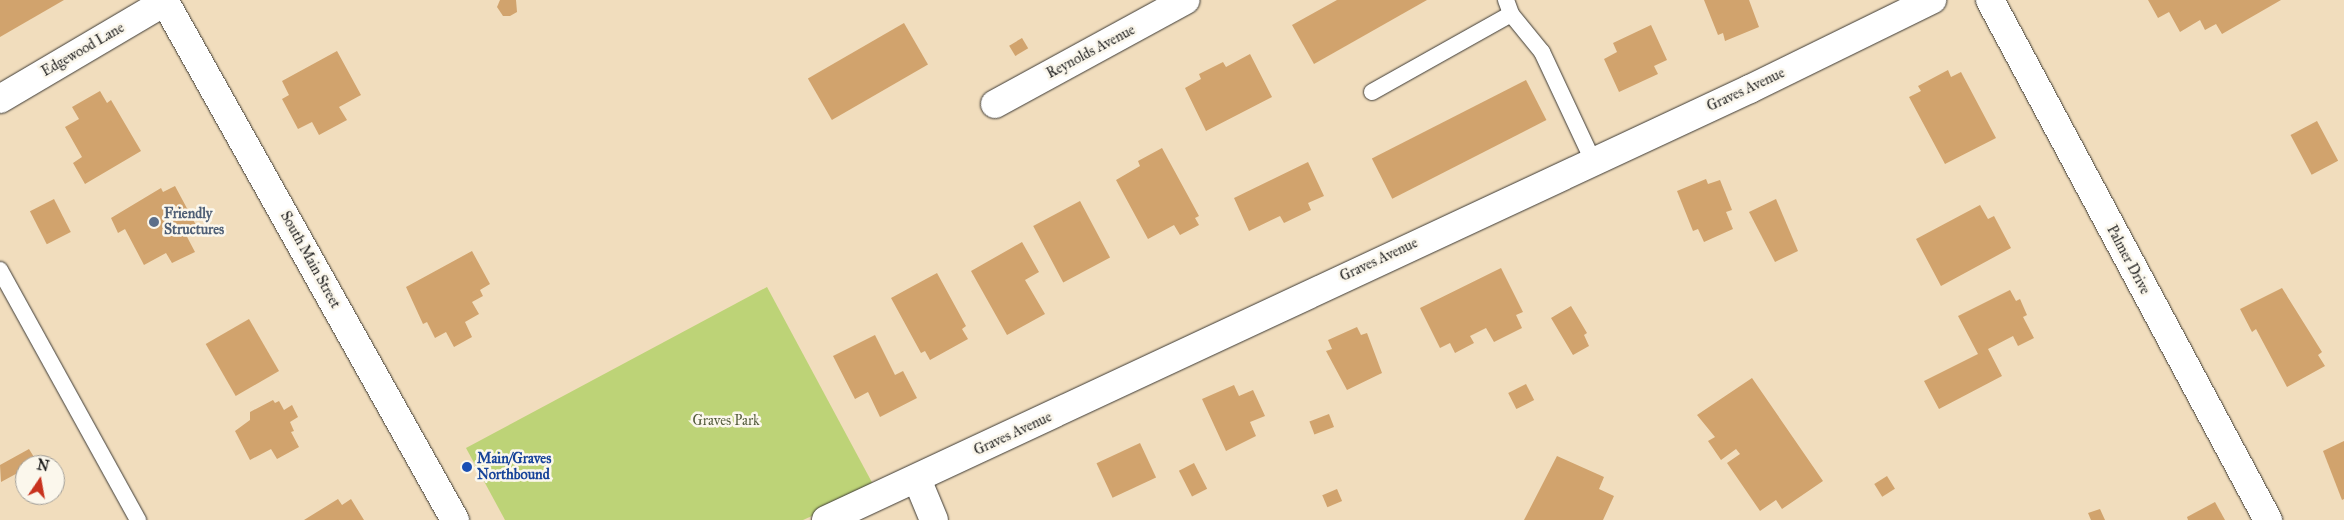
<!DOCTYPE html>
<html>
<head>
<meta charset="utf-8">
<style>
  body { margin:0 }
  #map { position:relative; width:2344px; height:520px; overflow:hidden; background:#f1ddbd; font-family:"IM FELL Great Primer",serif }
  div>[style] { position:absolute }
  .green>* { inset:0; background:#bdd377 }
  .building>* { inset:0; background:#d1a36d; transform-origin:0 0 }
  .roads { filter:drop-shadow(0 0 1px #3c3934) drop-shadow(0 0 1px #3c3934) }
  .service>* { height:16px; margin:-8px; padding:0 8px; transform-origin:8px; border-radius:8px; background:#fff }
  .minor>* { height:28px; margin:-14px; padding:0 14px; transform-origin:14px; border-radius:14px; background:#fff }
  .tertiary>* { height:28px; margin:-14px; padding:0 14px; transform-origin:14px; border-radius:14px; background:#fff }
  .primary>* { height:28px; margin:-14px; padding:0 14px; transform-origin:14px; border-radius:14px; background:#fff }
  .dots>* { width:14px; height:14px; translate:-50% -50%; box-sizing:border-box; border:2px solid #fbf7ec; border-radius:50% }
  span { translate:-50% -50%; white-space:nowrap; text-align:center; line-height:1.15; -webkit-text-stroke:5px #fbf7ec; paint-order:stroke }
  .street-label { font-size:14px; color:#1c1c1c }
  .service-label { font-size:14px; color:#4e5e75; font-weight:700 }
  .left { translate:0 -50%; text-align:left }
  .park-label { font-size:14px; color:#545c3c }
  .transit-label { font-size:14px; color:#164399; font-weight:700 }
  .north { position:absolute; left:15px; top:455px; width:50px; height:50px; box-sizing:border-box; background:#fbf7ec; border:1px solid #a29f99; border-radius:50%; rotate:12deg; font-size:14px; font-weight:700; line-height:20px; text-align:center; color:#1c1c1c }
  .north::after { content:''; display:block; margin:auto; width:18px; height:22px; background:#c8321e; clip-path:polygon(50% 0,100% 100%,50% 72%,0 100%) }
</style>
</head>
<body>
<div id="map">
  <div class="green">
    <i style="clip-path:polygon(767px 287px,875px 488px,803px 520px,505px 520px,466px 448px)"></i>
  </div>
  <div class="building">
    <i style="clip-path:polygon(0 0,64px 0,0 37px)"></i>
    <i style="clip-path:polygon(500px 0,516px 0,517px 12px,510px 16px,503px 16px,497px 7px)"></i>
    <i style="clip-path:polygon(1337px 0,1427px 0,1314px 64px,1292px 25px)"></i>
    <i style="clip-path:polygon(1704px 0,1749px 0,1759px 27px,1725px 41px,1723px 33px,1718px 35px)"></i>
    <i style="clip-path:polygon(2148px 0,2281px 0,2222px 34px,2216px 24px,2205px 30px,2200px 20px,2180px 32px,2169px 12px,2158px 18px)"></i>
    <i style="left:904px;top:23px;width:48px;height:111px;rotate:60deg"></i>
    <i style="clip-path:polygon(1651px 25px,1667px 60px,1654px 66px,1658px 74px,1619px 92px,1604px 59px,1617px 52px,1613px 43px)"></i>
    <i style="left:1022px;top:38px;width:12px;height:15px;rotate:59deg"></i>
    <i style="clip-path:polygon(337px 51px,361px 95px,339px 107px,347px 120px,319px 135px,312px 122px,298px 129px,282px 99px,289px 95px,282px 81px)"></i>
    <i style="clip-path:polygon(1250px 54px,1272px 97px,1206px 131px,1185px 88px,1201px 79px,1199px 74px,1223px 62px,1226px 67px)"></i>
    <i style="clip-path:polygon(1948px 70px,1951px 77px,1961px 72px,1996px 138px,1945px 164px,1909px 97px,1921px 91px,1918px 86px)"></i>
    <i style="left:1526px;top:80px;width:45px;height:173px;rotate:63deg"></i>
    <i style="clip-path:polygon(100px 91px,107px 103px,111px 100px,141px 151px,85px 184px,73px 163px,82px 157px,65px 127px,79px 119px,72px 107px)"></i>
    <i style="left:2317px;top:121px;width:45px;height:30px;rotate:62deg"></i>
    <i style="clip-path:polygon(1162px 148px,1199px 216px,1195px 218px,1199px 225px,1180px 235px,1174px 225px,1148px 239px,1116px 180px,1140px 166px,1138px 161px)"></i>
    <i style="clip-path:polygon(1308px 162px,1324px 196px,1308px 203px,1311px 210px,1284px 223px,1280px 216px,1249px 231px,1234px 198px)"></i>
    <i style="clip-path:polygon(1706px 179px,1708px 184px,1720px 180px,1732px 210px,1726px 212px,1733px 229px,1704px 242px,1698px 229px,1693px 231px,1677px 191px)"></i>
    <i style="clip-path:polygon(175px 186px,197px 227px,185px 233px,195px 252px,172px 263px,166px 253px,144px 265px,125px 229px,118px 233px,111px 218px,161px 188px,163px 192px)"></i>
    <i style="left:54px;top:199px;width:37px;height:27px;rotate:63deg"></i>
    <i style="clip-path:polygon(1776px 199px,1798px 251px,1775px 262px,1749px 212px)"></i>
    <i style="left:1080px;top:201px;width:64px;height:53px;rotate:62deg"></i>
    <i style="clip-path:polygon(1980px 205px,1988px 219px,1994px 216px,2011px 248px,1941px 286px,1916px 239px)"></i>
    <i style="clip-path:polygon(1022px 242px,1039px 272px,1025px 280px,1045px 314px,1007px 335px,971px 271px)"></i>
    <i style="clip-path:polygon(472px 251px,490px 284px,480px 290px,483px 296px,472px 302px,479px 314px,465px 322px,472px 337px,454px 347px,446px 332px,435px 338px,427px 322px,423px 324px,406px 287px)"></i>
    <i style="clip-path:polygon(1501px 268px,1523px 312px,1516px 315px,1522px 328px,1494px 342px,1486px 328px,1470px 336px,1474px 343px,1455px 353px,1450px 343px,1440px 348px,1420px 308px)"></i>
    <i style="clip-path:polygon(937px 273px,966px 326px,962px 329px,968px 339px,930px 360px,925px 351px,921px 353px,891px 298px)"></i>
    <i style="clip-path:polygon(2282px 288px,2322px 352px,2318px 355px,2325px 366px,2287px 387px,2256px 329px,2252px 332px,2240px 309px)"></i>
    <i style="clip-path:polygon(2010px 290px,2016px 301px,2020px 299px,2027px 315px,2023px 317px,2034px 338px,2018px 346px,2013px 336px,1988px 349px,2002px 376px,1939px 409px,1924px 381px,1978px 354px,1958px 316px)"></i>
    <i style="clip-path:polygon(1571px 306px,1587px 333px,1584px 335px,1589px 346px,1573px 355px,1551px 318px)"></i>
    <i style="left:249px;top:319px;width:60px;height:50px;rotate:60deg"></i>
    <i style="clip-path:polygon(1357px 327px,1361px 335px,1367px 333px,1382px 373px,1347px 390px,1326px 351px,1332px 349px,1328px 340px)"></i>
    <i style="clip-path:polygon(875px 335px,895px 375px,903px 371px,917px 398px,880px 417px,868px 392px,855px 399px,833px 356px)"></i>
    <i style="clip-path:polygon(1752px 378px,1823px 481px,1782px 509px,1776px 500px,1760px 511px,1727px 463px,1740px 454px,1736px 449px,1721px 460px,1708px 441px,1715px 437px,1697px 415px)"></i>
    <i style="left:1526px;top:384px;width:18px;height:20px;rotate:63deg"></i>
    <i style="clip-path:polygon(1234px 385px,1239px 396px,1253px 390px,1265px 416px,1250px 422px,1256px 436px,1226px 451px,1202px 399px)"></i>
    <i style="clip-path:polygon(273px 400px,275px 403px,279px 401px,284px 410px,292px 405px,298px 417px,290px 422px,294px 431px,291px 432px,299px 447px,277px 459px,271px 449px,250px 460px,235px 431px,250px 420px,250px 412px)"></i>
    <i style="left:1329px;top:414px;width:14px;height:21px;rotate:69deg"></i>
    <i style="clip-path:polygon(2344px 441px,2344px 499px,2342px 500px,2323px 451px)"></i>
    <i style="left:1140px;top:443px;width:38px;height:48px;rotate:65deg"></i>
    <i style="clip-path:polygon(29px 449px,37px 462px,25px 465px,25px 469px,1px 482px,0 465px)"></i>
    <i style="clip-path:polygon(1557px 456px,1604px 477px,1599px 489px,1614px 496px,1603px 520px,1524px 520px)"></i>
    <i style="left:1194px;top:463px;width:29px;height:17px;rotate:63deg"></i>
    <i style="left:1887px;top:476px;width:15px;height:15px;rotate:58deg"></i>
    <i style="left:1337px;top:489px;width:13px;height:16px;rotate:67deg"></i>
    <i style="clip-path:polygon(338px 499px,342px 505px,351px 499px,364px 520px,304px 520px)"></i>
    <i style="clip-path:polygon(2215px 502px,2225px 520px,2188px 520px,2187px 517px)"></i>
    <i style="clip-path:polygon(2100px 509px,2105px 520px,2091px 520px,2088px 513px)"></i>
  </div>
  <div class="roads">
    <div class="service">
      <i style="left:1506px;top:0;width:15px;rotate:70deg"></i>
      <i style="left:1511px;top:14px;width:49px;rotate:50.8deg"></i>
      <i style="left:1542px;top:52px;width:120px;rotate:64.9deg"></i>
      <i style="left:1372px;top:92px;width:159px;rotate:-29.3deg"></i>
      <i style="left:0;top:270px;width:286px;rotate:61.1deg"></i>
    </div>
    <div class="minor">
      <i style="left:0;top:99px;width:191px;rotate:-30.5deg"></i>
      <i style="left:995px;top:104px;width:217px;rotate:-28.6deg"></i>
      <i style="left:917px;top:479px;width:44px;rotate:67.5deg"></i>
      <i style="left:826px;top:520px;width:1020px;rotate:-25.01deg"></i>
      <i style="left:1750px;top:89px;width:203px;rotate:-26.1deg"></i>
    </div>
    <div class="tertiary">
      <i style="left:1990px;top:0;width:590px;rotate:61.87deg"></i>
    </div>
    <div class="primary">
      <i style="left:164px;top:0;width:596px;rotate:60.77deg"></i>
    </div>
  </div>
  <div class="dots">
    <i style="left:154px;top:222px;background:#5c6f8a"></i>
    <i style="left:467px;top:467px;background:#1a4fb4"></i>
  </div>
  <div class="street-label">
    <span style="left:83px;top:50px;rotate:-30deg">Edgewood Lane</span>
    <span style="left:1091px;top:52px;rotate:-28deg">Reynolds Avenue</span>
    <span style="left:1746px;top:90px;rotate:-25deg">Graves Avenue</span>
    <span style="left:310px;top:260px;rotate:61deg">South Main Street</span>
    <span style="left:1379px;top:260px;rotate:-25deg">Graves Avenue</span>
    <span style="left:2128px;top:260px;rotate:62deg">Palmer Drive</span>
    <span style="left:1013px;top:434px;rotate:-25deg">Graves Avenue</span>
  </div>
  <div class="service-label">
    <span class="left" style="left:164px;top:222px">Friendly<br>Structures</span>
  </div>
  <div class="park-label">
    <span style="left:726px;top:421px">Graves Park</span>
  </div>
  <div class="transit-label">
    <span class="left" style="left:477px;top:467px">Main/Graves<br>Northbound</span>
  </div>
  <div class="north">N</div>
</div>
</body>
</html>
